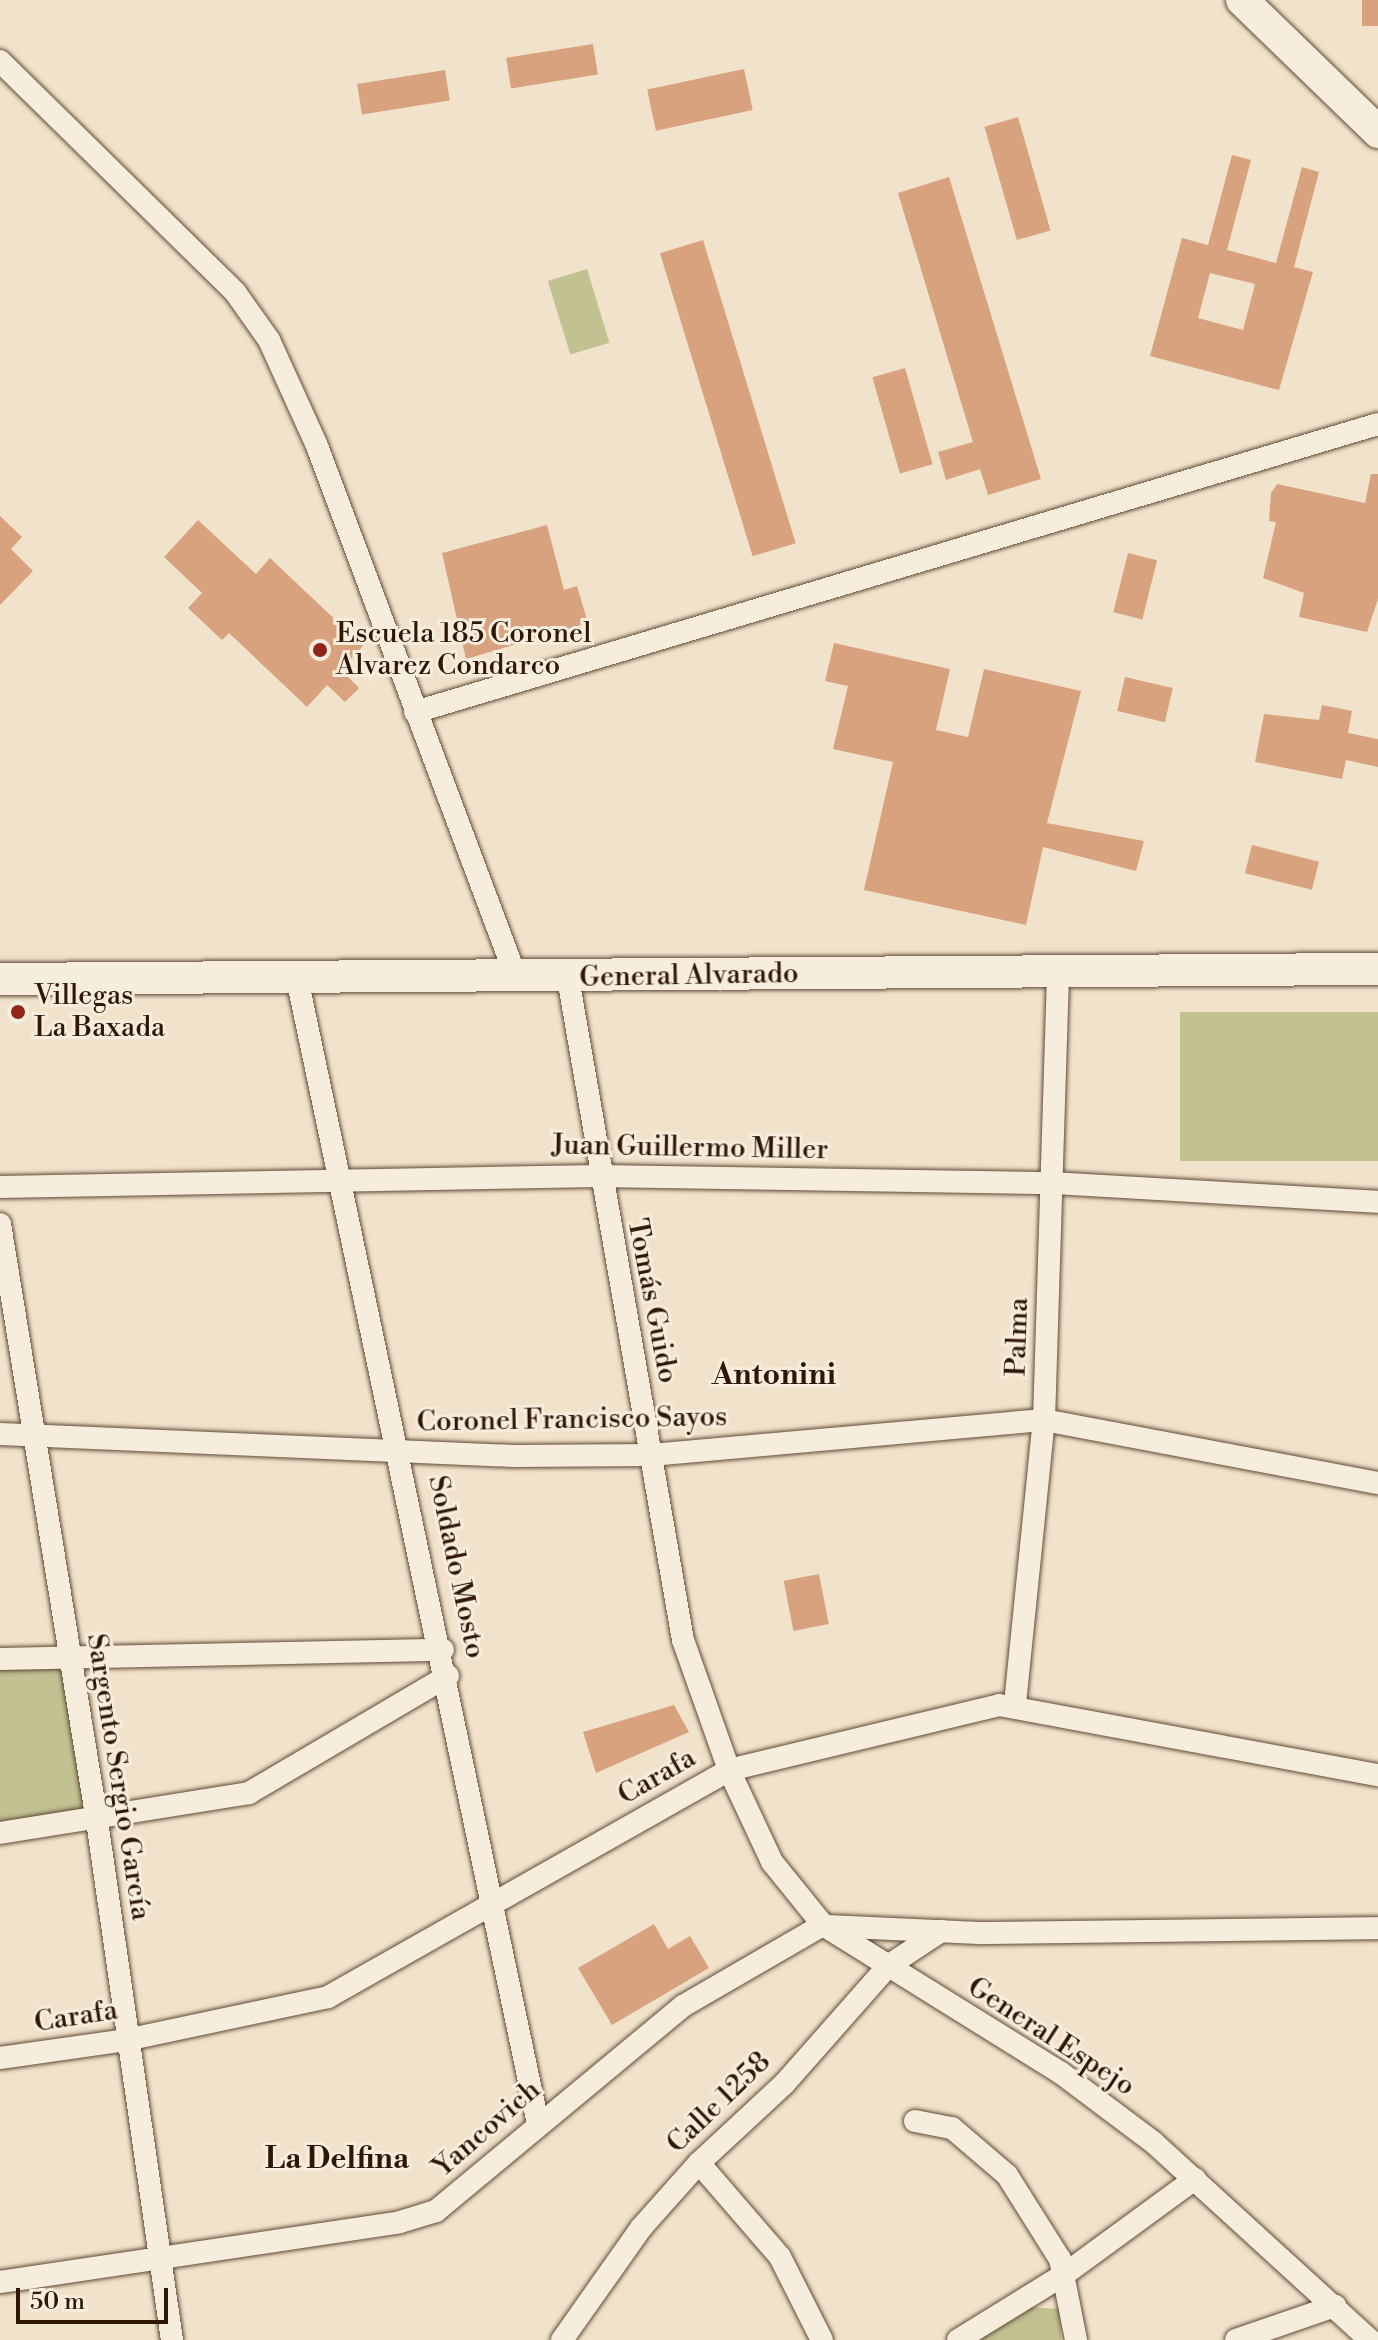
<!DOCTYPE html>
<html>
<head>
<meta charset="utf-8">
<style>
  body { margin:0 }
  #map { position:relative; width:1378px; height:2340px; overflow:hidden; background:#f1e3cb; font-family:"Libre Bodoni",serif }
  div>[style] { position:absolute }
  .green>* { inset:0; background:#c2c192; transform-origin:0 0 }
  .building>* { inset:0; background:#d9a27f; transform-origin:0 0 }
  .roads { filter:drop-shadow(0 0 2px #604a37) drop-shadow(0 0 2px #604a37) }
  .street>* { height:22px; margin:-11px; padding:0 11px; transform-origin:11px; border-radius:11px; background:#f6eddd }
  .secondary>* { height:32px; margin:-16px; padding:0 16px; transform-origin:16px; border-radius:16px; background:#f6eddd }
  .dots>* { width:22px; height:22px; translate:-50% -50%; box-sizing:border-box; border:4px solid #f6eddd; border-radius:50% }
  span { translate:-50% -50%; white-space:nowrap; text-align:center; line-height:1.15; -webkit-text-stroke:6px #f6eddd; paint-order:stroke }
  .poi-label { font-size:28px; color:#2f1706 }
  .left { translate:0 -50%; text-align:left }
  .street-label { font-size:28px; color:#2f1706 }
  .neighbourhood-label { font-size:30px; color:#2f1706; font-weight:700 }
  .scale { position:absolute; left:16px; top:2288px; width:152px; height:36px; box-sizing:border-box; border:4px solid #2f1706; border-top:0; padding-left:10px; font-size:24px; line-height:28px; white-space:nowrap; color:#2f1706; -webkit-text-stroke:6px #f6eddd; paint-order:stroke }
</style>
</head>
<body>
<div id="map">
  <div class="green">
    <i style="left:587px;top:269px;width:77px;height:41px;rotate:73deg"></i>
    <i style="left:1378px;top:1012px;width:149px;height:198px;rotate:90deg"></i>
    <i style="clip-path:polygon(69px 1658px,97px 1821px,0 1833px,0 1659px)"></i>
    <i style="clip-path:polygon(1028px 2307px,1059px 2309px,1061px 2340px,978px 2340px)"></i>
  </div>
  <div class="building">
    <i style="left:1362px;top:0;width:16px;height:26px"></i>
    <i style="left:593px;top:44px;width:31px;height:88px;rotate:81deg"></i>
    <i style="left:744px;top:69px;width:42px;height:99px;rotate:78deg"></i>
    <i style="left:445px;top:70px;width:31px;height:89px;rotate:81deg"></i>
    <i style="left:1018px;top:117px;width:118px;height:35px;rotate:74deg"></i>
    <i style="clip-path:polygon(evenodd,1232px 155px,1251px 160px,1227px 250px,1276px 263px,1302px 167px,1319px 172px,1294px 267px,1313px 272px,1279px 390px,1150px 356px,1182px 238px,1208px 245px,1232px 155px,1210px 273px,1255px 284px,1243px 330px,1198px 318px,1210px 273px)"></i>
    <i style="clip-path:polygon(949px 177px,1041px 479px,988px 495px,980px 469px,946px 480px,938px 452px,973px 442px,898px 193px)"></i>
    <i style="left:703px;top:240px;width:317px;height:45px;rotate:73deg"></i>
    <i style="left:905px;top:368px;width:100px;height:34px;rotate:74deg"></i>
    <i style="clip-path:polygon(1371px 474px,1378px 474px,1378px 599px,1367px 632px,1299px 617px,1304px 593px,1263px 578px,1276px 522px,1269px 521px,1271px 493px,1277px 484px,1365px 503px)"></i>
    <i style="clip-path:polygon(0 516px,22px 537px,11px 549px,33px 571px,0 605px)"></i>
    <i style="clip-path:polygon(198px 520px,256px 574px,270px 558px,363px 646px,341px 670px,359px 688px,345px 702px,327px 685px,307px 707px,229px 633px,222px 640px,188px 608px,202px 593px,164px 557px)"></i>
    <i style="clip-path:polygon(547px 525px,564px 590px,577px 586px,588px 623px,466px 659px,442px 553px)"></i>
    <i style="left:1128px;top:553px;width:30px;height:61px;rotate:14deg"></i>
    <i style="clip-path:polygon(834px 643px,950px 669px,936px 730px,968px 737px,984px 669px,1081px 691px,1047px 823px,1144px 841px,1136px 871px,1043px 847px,1026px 925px,864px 890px,893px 762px,833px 749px,848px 686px,825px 681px)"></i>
    <i style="left:1125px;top:677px;width:49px;height:35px;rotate:13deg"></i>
    <i style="clip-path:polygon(1322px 705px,1352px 711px,1348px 733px,1378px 739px,1378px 767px,1346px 760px,1342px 779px,1255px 762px,1264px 714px,1319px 720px)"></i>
    <i style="left:1252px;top:845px;width:69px;height:29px;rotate:14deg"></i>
    <i style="left:819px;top:1574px;width:51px;height:36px;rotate:79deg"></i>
    <i style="clip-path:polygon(674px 1705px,689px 1732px,596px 1773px,583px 1732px)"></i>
    <i style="clip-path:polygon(654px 1924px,668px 1949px,690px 1936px,709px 1968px,612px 2025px,578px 1968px)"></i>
  </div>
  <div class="roads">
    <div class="street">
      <i style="left:0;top:61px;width:330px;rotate:44.5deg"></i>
      <i style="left:235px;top:292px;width:59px;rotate:54.7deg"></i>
      <i style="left:269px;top:340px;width:116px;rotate:65.6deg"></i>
      <i style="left:317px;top:446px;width:567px;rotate:69.46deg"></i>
      <i style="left:415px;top:712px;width:1005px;rotate:-16.65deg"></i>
      <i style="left:297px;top:978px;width:1171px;rotate:78.12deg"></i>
      <i style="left:568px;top:978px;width:672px;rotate:80.15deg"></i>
      <i style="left:683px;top:1640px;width:138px;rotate:70.5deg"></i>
      <i style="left:729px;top:1770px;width:102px;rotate:64.9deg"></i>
      <i style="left:772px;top:1862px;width:81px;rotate:51deg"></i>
      <i style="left:823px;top:1925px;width:280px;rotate:31.9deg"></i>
      <i style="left:1061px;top:2073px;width:115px;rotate:36.9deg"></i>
      <i style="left:1153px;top:2142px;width:294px;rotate:42.4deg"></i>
      <i style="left:0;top:1187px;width:598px;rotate:-1.05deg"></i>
      <i style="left:598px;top:1176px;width:455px;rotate:0.9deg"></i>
      <i style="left:1053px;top:1183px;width:326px;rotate:3.3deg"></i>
      <i style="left:0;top:1224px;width:605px;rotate:80.77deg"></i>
      <i style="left:97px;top:1821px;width:524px;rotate:81.78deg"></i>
      <i style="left:0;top:1434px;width:514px;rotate:2.45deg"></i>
      <i style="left:514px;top:1456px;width:137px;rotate:-0.4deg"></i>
      <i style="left:651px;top:1455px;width:395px;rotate:-5.1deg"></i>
      <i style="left:1044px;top:1420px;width:340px;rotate:10.7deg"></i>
      <i style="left:0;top:1659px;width:443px;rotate:-1.2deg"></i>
      <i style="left:1015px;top:1704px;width:285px;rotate:-84.2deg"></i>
      <i style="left:1044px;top:1420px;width:450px;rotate:-88.2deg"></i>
      <i style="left:0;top:1833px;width:252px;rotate:-9.1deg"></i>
      <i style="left:249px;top:1793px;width:231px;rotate:-30.5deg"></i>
      <i style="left:827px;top:1926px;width:152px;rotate:2.6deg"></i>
      <i style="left:979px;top:1933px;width:399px;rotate:-0.7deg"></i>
      <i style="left:0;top:2058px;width:127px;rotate:-8.1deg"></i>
      <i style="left:126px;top:2040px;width:207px;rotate:-12deg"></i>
      <i style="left:328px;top:1997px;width:461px;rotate:-29.5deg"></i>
      <i style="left:729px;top:1770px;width:278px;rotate:-13.5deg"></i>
      <i style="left:999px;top:1705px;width:385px;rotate:10.5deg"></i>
      <i style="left:915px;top:2121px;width:38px;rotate:11deg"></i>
      <i style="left:952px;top:2128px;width:72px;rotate:40.5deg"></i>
      <i style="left:1007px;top:2175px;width:99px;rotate:57.8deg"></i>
      <i style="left:1060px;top:2259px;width:83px;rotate:78.8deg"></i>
      <i style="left:699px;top:2163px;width:124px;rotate:49.2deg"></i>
      <i style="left:780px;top:2257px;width:93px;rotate:63.2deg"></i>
      <i style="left:0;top:2282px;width:404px;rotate:-8.5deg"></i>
      <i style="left:400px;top:2222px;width:38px;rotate:-17deg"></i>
      <i style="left:436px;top:2211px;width:321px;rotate:-39.7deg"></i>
      <i style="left:683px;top:2006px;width:162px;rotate:-30.1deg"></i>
      <i style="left:562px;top:2340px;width:137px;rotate:-54.8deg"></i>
      <i style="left:641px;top:2228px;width:87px;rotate:-48.3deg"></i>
      <i style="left:699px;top:2163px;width:117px;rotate:-42.9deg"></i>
      <i style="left:785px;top:2083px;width:156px;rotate:-48.6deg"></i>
      <i style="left:888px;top:1966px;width:64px;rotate:-33.4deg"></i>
      <i style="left:958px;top:2340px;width:126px;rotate:-31.7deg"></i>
      <i style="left:1065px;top:2274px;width:161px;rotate:-36.2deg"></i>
      <i style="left:1236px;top:2340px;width:105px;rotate:-19deg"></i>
    </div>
    <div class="secondary">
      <i style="left:1242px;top:0;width:190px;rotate:44.1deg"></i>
      <i style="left:0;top:979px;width:1378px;rotate:-0.42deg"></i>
    </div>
  </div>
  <div class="dots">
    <i style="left:320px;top:650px;background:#8f2418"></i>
    <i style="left:18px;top:1012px;background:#8f2418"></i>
  </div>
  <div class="poi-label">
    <span class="left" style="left:336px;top:650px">Escuela 185 Coronel<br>Alvarez Condarco</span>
    <span class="left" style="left:34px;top:1012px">Villegas<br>La Baxada</span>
  </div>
  <div class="street-label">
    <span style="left:689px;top:976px;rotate:-1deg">General Alvarado</span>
    <span style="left:690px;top:1148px;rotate:1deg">Juan Guillermo Miller</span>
    <span style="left:652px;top:1301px;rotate:79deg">Tomás Guido</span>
    <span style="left:1018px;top:1337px;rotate:-88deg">Palma</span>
    <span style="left:572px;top:1420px;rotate:-1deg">Coronel Francisco Sayos</span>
    <span style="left:456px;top:1567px;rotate:78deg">Soldado Mosto</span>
    <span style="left:118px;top:1777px;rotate:81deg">Sargento Sergio García</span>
    <span style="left:657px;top:1777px;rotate:-30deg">Carafa</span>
    <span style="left:76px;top:2017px;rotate:-9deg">Carafa</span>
    <span style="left:1051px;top:2037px;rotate:33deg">General Espejo</span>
    <span style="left:719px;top:2103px;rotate:-44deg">Calle 1258</span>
    <span style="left:487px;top:2129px;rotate:-41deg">Yancovich</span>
  </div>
  <div class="neighbourhood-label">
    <span style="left:774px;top:1375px">Antonini</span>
    <span style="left:337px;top:2159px">La Delfina</span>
  </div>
  <div class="scale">50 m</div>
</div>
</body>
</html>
